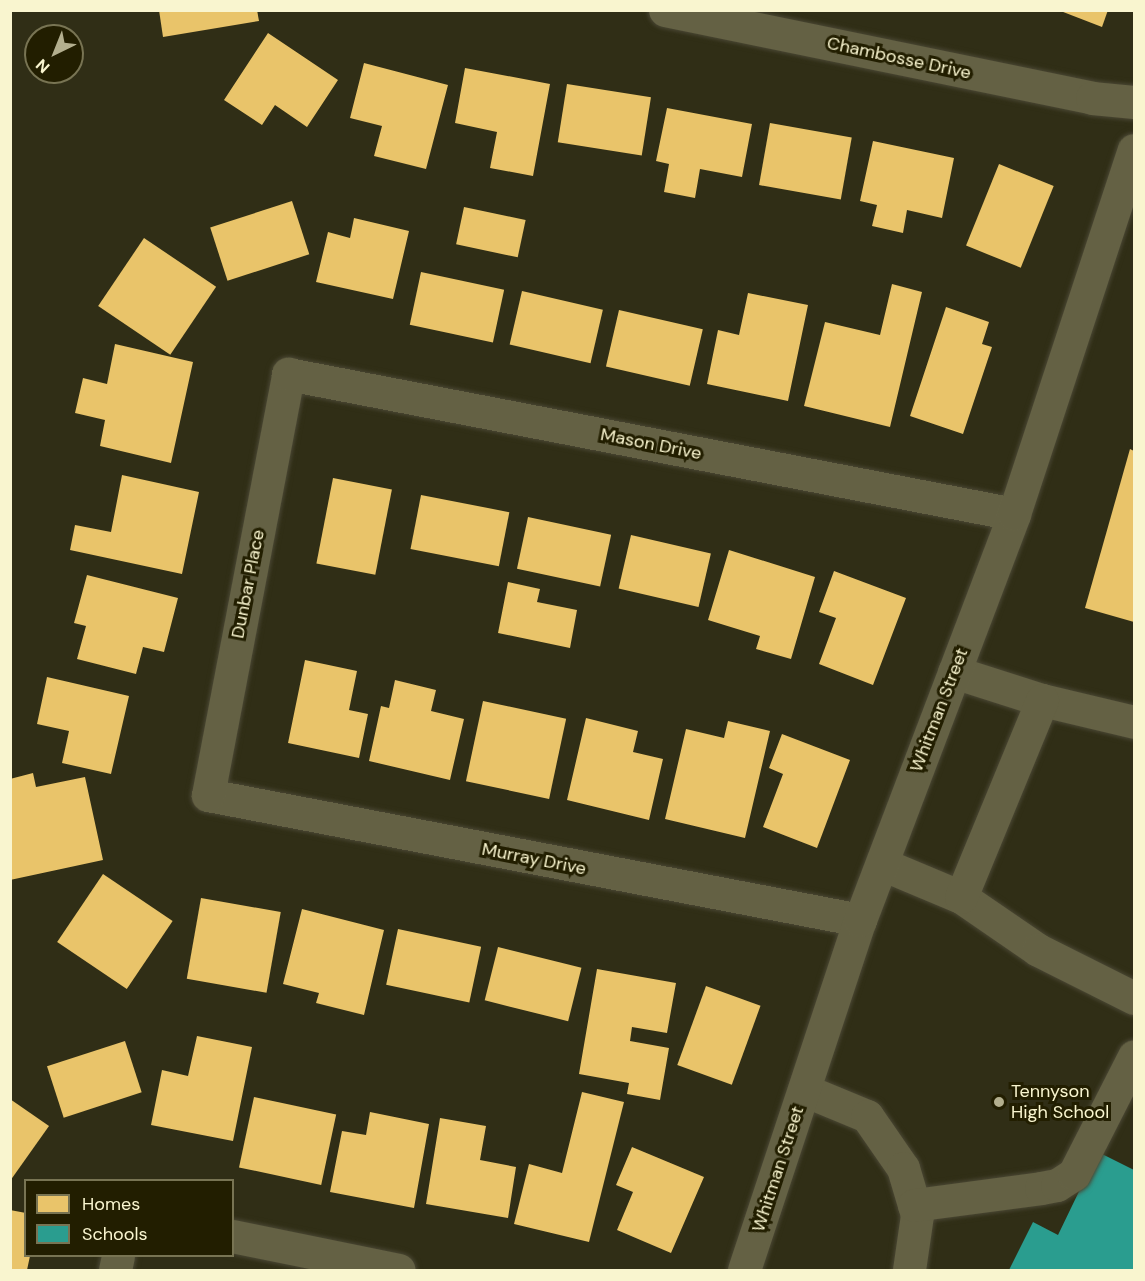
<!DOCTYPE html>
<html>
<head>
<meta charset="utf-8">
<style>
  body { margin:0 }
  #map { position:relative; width:1145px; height:1281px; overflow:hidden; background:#302e16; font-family:"DM Sans",sans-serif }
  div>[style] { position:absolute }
  .homes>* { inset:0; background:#e9c46a; transform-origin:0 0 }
  .schools>* { inset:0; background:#2a9d8f }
  .roads { filter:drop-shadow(0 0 2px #4a4734) drop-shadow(0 0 2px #4a4734) }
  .minor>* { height:33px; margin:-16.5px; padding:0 16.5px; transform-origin:16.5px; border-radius:16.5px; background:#646144 }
  .dots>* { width:16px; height:16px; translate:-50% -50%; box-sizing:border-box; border:3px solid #221e00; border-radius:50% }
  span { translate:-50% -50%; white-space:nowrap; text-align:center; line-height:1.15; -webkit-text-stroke:6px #221e00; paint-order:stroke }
  .street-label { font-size:18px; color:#f9f5cf }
  .poi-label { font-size:18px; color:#f9f5cf }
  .left { translate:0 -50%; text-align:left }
  .frame { position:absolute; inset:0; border:12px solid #f9f5cf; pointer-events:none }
  .legend { position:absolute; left:24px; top:1179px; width:210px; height:78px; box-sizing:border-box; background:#221e00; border:2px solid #787453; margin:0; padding:8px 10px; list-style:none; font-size:18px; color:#f9f5cf }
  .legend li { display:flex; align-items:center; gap:12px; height:30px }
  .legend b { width:30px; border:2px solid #787453 }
  .north { position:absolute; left:24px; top:24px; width:60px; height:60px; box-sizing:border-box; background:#221e00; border:2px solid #787453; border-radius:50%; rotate:223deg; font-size:16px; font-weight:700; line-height:24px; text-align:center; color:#f9f5cf }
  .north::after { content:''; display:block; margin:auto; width:21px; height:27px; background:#b3af8e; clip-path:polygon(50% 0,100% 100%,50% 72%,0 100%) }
</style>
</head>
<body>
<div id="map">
  <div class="homes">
    <i style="clip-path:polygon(159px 10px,257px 10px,259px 21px,163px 37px)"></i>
    <i style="clip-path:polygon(1058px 10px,1108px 10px,1102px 27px)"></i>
    <i style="clip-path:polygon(268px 33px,338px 80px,307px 127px,275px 105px,262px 125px,224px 100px)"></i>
    <i style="clip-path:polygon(364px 63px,448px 85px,426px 169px,374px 156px,382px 126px,350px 118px)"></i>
    <i style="clip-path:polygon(465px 68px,550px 84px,533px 176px,490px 168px,497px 132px,455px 123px)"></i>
    <i style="left:567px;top:84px;width:85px;height:59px;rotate:9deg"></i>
    <i style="clip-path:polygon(667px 108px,752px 124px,742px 177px,700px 169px,695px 198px,664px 192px,669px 164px,656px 161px)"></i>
    <i style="left:770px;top:123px;width:83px;height:63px;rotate:10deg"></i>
    <i style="clip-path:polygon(873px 141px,954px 158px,942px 218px,907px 210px,903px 233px,872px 226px,877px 205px,860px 201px)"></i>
    <i style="left:999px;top:164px;width:59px;height:88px;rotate:22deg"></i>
    <i style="left:292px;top:201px;width:56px;height:86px;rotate:72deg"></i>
    <i style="left:464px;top:207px;width:63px;height:38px;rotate:12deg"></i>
    <i style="clip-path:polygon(354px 218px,409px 231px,393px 299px,316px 282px,328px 232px,350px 238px)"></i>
    <i style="left:144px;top:238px;width:87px;height:82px;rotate:34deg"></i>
    <i style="left:421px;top:272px;width:85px;height:54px;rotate:12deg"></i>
    <i style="clip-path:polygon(892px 284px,922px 292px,890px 427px,804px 406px,825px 322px,880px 335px)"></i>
    <i style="left:522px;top:291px;width:83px;height:55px;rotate:13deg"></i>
    <i style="clip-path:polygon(748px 293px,808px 305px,788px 401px,707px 384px,718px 330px,739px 335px)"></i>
    <i style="clip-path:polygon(946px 307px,989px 322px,982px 344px,992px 347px,963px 434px,910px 416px)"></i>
    <i style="left:619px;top:310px;width:86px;height:58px;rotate:13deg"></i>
    <i style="clip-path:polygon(115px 344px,193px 362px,171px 463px,100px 446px,105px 420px,75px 413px,83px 378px,107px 384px)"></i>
    <i style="clip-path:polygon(1130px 449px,1134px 451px,1134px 622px,1085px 608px)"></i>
    <i style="clip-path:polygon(122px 475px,199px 492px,182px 574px,70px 550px,75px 525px,111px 532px)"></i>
    <i style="left:333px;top:478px;width:60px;height:87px;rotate:11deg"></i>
    <i style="left:421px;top:495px;width:90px;height:55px;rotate:11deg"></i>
    <i style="left:528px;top:517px;width:85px;height:53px;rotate:12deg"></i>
    <i style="left:631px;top:535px;width:82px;height:55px;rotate:13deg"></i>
    <i style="clip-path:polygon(729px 550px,815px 577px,791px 659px,756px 649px,760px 636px,708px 620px)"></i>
    <i style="clip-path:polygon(834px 571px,906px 598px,873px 685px,819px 664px,836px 618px,819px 612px)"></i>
    <i style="clip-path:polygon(87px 575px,178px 598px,164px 652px,143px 647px,136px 674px,77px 659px,86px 626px,74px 623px)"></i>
    <i style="clip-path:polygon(508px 582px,540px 589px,537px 602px,577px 610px,570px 648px,498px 633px)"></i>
    <i style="clip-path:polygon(305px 660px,357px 671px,349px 710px,368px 714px,359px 758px,288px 743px)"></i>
    <i style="clip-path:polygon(47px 677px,129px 696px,111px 774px,62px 763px,69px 731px,37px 724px)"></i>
    <i style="clip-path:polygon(395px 680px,436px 690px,431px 711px,464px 719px,450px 780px,369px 761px,381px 706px,389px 708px)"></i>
    <i style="left:483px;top:701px;width:85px;height:82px;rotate:12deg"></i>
    <i style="clip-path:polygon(586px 718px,638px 731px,633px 752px,663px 759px,649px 820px,567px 800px)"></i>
    <i style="clip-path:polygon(728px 721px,770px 731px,745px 838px,665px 819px,686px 729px,724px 738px)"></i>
    <i style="clip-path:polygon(782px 734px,850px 760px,817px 848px,763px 827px,783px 774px,769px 768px)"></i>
    <i style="clip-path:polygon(33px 773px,36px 787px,85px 777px,103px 860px,10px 880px,10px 779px)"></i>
    <i style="left:103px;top:874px;width:84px;height:82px;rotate:34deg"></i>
    <i style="left:201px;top:898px;width:81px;height:82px;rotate:10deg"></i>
    <i style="clip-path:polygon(302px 909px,384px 930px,364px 1015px,316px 1003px,319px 993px,283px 984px)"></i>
    <i style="left:398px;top:929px;width:85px;height:57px;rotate:12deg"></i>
    <i style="left:498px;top:947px;width:86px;height:55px;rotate:14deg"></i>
    <i style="clip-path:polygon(597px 969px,676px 983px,667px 1033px,632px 1027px,630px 1041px,669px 1048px,660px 1100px,627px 1094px,629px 1083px,579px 1074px)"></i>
    <i style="left:706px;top:986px;width:58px;height:84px;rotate:20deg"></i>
    <i style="clip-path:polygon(197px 1036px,252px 1047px,233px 1141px,151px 1125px,162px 1070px,188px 1076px)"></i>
    <i style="left:125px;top:1041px;width:54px;height:82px;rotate:72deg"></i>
    <i style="clip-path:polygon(582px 1092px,624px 1102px,589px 1242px,514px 1224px,529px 1164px,562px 1173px)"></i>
    <i style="left:254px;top:1097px;width:84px;height:72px;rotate:12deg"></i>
    <i style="clip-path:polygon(10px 1099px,49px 1126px,10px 1181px)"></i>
    <i style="clip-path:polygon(370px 1112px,429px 1124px,414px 1208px,330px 1192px,342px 1131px,366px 1135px)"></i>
    <i style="clip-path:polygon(440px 1118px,486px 1126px,480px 1160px,516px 1167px,508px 1218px,426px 1204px)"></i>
    <i style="clip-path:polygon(632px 1147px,704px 1177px,671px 1253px,617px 1230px,633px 1192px,616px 1185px)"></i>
    <i style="clip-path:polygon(10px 1210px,26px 1213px,26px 1256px,30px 1256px,27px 1270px,10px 1270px)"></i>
  </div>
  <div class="schools">
    <i style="clip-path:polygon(1098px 1152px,1134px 1170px,1134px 1270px,1009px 1270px,1033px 1222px,1058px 1235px)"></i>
  </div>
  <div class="roads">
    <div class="minor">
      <i style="left:665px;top:10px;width:436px;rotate:11.6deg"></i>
      <i style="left:1092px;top:98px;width:42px;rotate:5.4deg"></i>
      <i style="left:954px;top:672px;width:92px;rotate:17.7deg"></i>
      <i style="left:1042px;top:700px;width:95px;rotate:13.4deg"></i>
      <i style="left:882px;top:864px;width:86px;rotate:22.7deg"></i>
      <i style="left:961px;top:897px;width:93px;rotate:34.5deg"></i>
      <i style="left:1038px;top:950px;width:107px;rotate:26.6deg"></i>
      <i style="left:961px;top:897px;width:213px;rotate:-67.6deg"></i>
      <i style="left:860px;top:920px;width:664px;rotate:-169.15deg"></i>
      <i style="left:208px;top:795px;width:429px;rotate:-79.2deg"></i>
      <i style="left:288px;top:374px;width:739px;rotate:10.91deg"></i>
      <i style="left:804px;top:1090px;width:68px;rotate:22.4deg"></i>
      <i style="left:867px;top:1116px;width:63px;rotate:55.3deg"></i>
      <i style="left:903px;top:1168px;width:49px;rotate:73.4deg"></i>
      <i style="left:917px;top:1215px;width:56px;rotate:98.3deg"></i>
      <i style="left:914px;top:1205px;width:128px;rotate:-7.6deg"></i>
      <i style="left:1041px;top:1188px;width:16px;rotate:-11deg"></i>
      <i style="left:1057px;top:1185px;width:20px;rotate:-33deg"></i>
      <i style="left:1074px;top:1174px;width:132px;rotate:-63deg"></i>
      <i style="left:232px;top:1236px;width:170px;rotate:11.5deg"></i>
      <i style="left:115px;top:1270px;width:14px;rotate:-78deg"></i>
      <i style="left:744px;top:1270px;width:369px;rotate:-71.7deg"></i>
      <i style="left:860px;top:920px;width:434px;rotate:-69.2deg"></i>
      <i style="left:1014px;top:514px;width:383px;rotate:-71.8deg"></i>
    </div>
  </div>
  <div class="dots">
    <i style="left:999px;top:1102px;background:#b3af8e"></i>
  </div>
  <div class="street-label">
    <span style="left:899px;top:58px;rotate:12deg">Chambosse Drive</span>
    <span style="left:651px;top:444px;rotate:11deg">Mason Drive</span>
    <span style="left:248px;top:584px;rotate:-79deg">Dunbar Place</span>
    <span style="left:939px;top:710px;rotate:-69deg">Whitman Street</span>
    <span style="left:534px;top:859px;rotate:11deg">Murray Drive</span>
    <span style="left:778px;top:1169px;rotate:-72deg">Whitman Street</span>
  </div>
  <div class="poi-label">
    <span class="left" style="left:1011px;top:1102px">Tennyson<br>High School</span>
  </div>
  <div class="frame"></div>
  <ul class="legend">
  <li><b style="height:16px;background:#e9c46a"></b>Homes</li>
  <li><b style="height:16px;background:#2a9d8f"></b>Schools</li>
  </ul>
  <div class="north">N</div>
</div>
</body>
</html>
